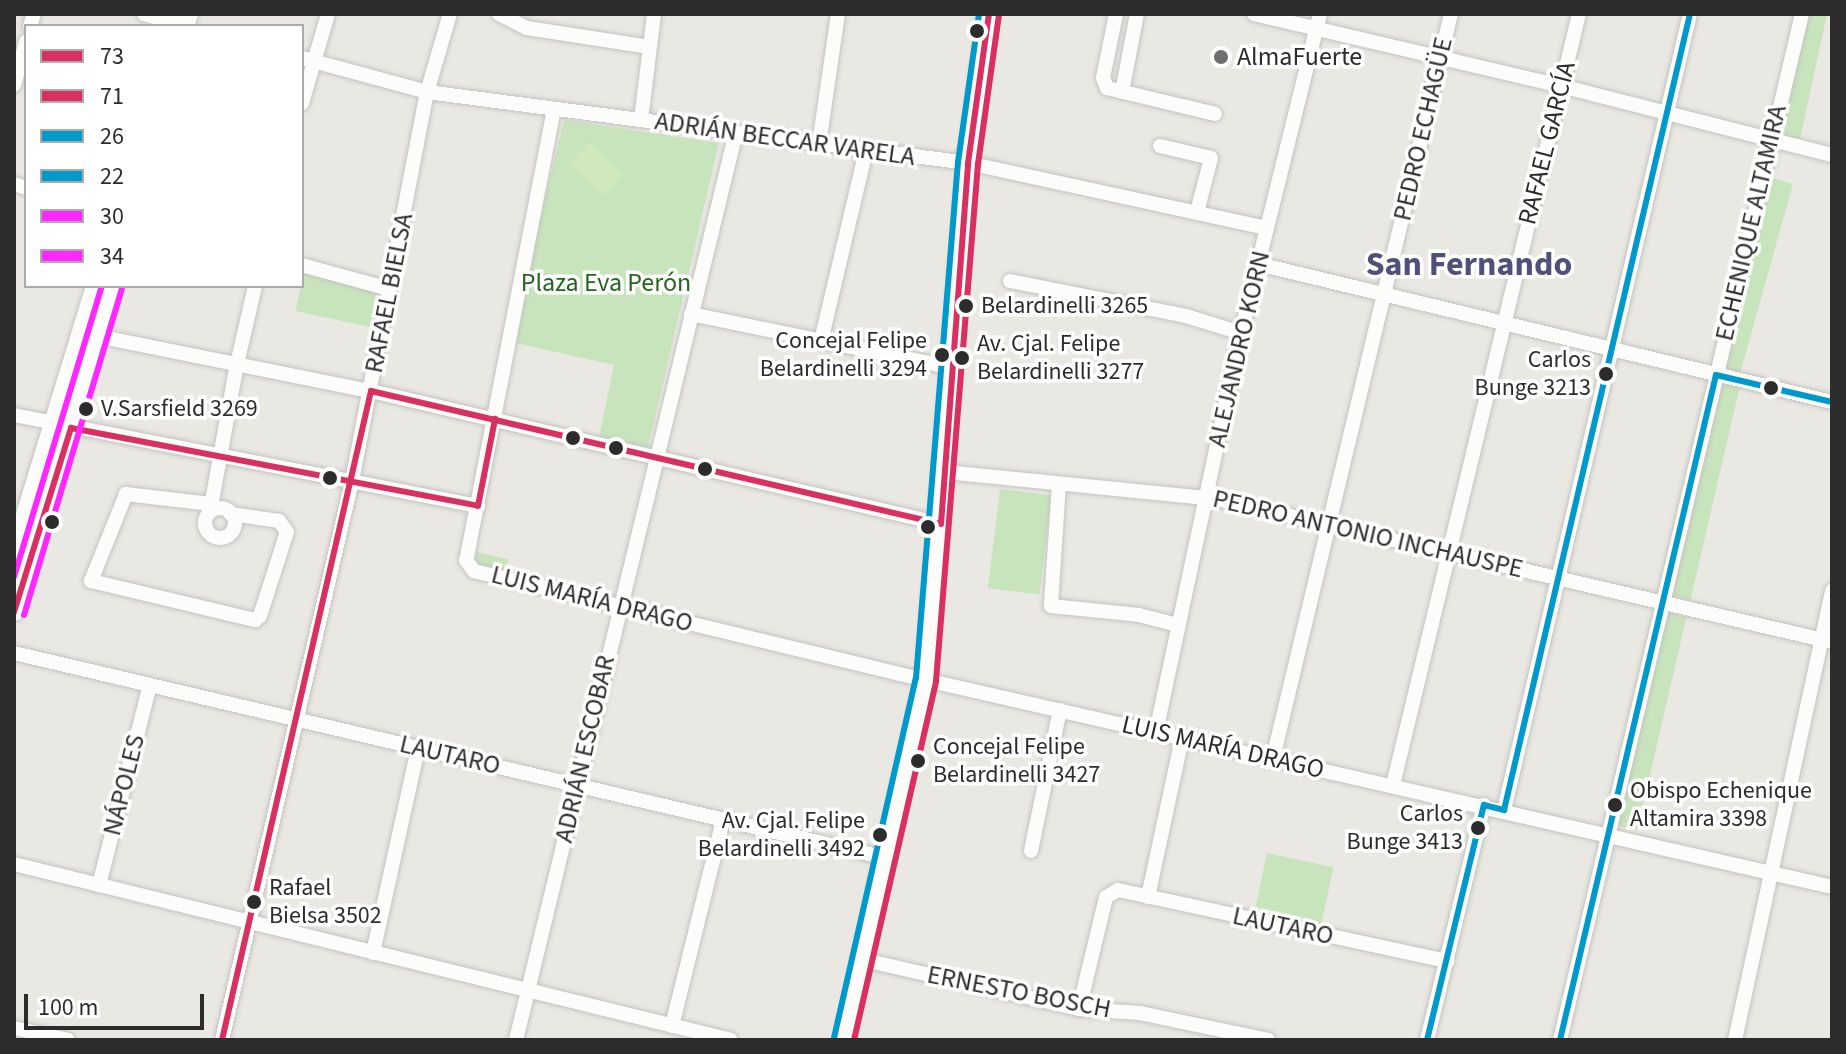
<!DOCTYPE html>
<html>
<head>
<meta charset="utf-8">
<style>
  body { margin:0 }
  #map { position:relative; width:1846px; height:1054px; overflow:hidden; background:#eae8e2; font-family:"Source Sans 3",sans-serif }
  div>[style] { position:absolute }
  .green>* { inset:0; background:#c8e4bd; transform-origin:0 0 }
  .pitch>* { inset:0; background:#d1e7bc; transform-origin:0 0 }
  .roads { filter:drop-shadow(0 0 2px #c4c3c2) drop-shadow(0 0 2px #c4c3c2) }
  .street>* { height:14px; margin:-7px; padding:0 7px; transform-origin:7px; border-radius:7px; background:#fcfcfb }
  .street>.ring { margin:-7px; padding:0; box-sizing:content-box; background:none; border:14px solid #fcfcfb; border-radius:50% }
  .secondary>* { height:18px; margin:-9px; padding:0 9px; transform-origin:9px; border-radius:9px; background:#fcfcfb }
  .bus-1>* { height:6px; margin:-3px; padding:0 3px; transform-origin:3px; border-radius:3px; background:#d93062 }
  .bus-2>* { height:6px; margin:-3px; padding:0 3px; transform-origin:3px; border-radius:3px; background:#d93062 }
  .bus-3>* { height:6px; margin:-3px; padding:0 3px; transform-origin:3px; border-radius:3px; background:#0099cb }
  .bus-4>* { height:6px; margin:-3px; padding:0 3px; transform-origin:3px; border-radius:3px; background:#0099cb }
  .bus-5>* { height:6px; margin:-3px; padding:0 3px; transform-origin:3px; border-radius:3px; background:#fe27ff }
  .bus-6>* { height:6px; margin:-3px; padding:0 3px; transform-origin:3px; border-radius:3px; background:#fe27ff }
  .dots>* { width:22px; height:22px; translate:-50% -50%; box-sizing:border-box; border:4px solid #fff; border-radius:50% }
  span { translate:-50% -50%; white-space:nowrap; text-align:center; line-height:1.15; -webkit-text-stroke:7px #fff; paint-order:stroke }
  .bus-label { font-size:24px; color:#2c2c2c }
  .left { translate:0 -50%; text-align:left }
  .right { translate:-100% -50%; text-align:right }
  .poi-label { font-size:26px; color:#2c2c2c }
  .street-label { font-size:26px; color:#2c2c2c }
  .park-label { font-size:26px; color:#25661f }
  .district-label { font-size:34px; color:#4f517a; font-weight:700 }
  .frame { position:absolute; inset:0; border:16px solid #2c2c2c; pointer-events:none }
  .legend { position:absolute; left:24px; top:24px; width:280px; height:264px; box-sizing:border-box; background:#fff; border:2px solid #ababab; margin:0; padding:10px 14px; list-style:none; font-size:24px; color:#2c2c2c }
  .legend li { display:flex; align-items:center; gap:16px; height:40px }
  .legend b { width:40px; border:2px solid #ababab }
  .scale { position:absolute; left:24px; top:994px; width:180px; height:36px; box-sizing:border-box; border:4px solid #2c2c2c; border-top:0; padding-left:10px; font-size:24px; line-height:28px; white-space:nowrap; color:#2c2c2c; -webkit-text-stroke:6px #fff; paint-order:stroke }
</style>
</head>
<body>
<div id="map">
  <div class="green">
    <i style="clip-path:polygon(1806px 14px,1827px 14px,1799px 144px,1777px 136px)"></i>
    <i style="clip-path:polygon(564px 120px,719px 143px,648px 448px,599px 437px,614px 365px,511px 342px)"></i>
    <i style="clip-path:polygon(1765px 176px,1793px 184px,1740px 374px,1722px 371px)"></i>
    <i style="left:304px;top:271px;width:87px;height:41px;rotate:12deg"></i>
    <i style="left:1719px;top:379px;width:22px;height:222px;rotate:13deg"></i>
    <i style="left:1000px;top:489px;width:52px;height:100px;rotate:7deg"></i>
    <i style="left:477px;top:552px;width:32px;height:16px;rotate:13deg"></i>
    <i style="left:1665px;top:612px;width:22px;height:219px;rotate:13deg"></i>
    <i style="left:1267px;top:853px;width:68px;height:61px;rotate:12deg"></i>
  </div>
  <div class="pitch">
    <i style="left:590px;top:142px;width:47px;height:30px;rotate:44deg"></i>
  </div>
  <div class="roads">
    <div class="street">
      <i style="left:144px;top:14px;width:36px;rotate:16deg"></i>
      <i style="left:499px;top:14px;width:31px;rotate:27deg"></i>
      <i style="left:527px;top:28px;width:124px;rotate:8.8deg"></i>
      <i style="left:1116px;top:14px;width:65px;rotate:101.5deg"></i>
      <i style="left:1103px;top:78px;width:11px;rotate:68deg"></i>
      <i style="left:1107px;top:88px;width:111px;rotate:13.5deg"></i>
      <i style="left:1254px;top:14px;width:315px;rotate:13.2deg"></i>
      <i style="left:1561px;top:86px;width:280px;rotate:14.3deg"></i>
      <i style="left:30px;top:26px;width:13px;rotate:-72deg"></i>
      <i style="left:302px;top:58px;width:130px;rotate:15.2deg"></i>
      <i style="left:427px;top:92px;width:546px;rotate:7.48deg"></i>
      <i style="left:968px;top:163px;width:306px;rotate:12.3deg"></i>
      <i style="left:14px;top:85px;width:45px;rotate:-74.4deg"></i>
      <i style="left:1122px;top:92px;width:79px;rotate:-79.1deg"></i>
      <i style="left:302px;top:103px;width:93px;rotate:-73.7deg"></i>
      <i style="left:554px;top:109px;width:460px;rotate:101deg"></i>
      <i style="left:466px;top:560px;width:14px;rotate:54deg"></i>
      <i style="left:474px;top:571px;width:465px;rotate:13.6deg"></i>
      <i style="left:926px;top:680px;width:929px;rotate:12.87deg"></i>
      <i style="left:641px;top:120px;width:107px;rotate:-83deg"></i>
      <i style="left:819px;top:144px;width:131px;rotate:-81.7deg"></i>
      <i style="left:1160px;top:146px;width:52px;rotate:13.2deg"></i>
      <i style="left:1211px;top:158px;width:56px;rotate:104.5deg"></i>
      <i style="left:14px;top:184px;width:13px;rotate:18deg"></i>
      <i style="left:1258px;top:264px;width:590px;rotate:13.52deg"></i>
      <i style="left:302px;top:265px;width:90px;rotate:15.4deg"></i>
      <i style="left:1010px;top:281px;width:179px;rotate:11.2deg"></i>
      <i style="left:1186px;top:316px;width:58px;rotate:17.2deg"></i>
      <i style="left:691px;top:314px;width:268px;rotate:11.6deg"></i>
      <i style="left:97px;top:336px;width:279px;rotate:11.4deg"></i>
      <i style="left:371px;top:391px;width:585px;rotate:13.13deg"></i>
      <i style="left:821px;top:341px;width:196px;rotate:-76.7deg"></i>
      <i style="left:14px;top:415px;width:473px;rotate:11.1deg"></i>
      <i style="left:945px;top:472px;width:273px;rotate:5.7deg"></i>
      <i style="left:1217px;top:499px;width:631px;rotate:13.09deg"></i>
      <i style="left:1059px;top:484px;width:122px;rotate:93.8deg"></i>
      <i style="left:1051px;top:606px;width:88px;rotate:5.8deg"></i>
      <i style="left:1139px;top:615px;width:40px;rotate:14.4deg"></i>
      <i style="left:211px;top:504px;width:86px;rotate:-173.3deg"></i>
      <i style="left:126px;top:494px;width:94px;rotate:111.9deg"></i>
      <i style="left:91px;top:581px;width:169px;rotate:13.4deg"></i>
      <i style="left:255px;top:620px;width:6px;rotate:-39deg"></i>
      <i style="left:260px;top:616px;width:88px;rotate:-72.2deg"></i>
      <i style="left:287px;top:532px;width:14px;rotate:-126deg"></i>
      <i style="left:279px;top:521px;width:49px;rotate:-171.7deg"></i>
      <i class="ring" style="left:205px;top:508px;width:16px;height:16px"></i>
      <i style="left:210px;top:512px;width:150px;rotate:-79.7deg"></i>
      <i style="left:237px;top:364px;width:80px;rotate:-77deg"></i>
      <i style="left:14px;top:653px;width:896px;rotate:13.23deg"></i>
      <i style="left:1156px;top:732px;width:408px;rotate:-78deg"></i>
      <i style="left:1241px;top:333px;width:329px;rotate:-76.1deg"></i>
      <i style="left:1273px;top:758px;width:765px;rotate:-76.55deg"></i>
      <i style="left:1393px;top:785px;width:793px;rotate:-76.44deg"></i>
      <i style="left:1504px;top:810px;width:817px;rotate:-76.85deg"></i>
      <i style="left:1031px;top:851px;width:144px;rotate:-78.4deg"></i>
      <i style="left:14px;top:864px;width:738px;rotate:13.79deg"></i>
      <i style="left:99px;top:885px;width:206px;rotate:-75.7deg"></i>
      <i style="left:1148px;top:897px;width:163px;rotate:-77.9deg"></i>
      <i style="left:373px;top:953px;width:210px;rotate:-77.6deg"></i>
      <i style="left:864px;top:960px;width:221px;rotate:12.8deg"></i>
      <i style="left:1079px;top:1009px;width:61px;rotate:3.8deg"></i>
      <i style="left:1140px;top:1013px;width:131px;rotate:11.9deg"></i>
      <i style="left:1079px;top:1009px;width:115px;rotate:-76.4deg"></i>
      <i style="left:1106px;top:897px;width:14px;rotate:-30deg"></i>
      <i style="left:1118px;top:890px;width:337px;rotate:12.2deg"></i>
      <i style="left:672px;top:1026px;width:212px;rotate:-76.1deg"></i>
      <i style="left:14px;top:1028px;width:55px;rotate:12.5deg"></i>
      <i style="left:222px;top:1040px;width:574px;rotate:-76.91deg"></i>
      <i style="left:352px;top:481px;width:396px;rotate:-79.1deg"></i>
      <i style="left:427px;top:92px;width:81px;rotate:-73.6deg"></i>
      <i style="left:516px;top:1040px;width:934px;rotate:-76.38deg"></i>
      <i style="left:1427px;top:1040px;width:242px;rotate:-76.4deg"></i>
      <i style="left:1560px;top:1040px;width:1054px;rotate:-76.73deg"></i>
      <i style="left:1735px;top:1040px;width:460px;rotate:-77.8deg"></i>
    </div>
    <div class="secondary">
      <i style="left:170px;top:26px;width:12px;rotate:-76deg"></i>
      <i style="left:185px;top:26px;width:13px;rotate:-72deg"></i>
      <i style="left:14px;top:551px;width:277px;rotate:-73deg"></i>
      <i style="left:14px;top:612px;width:340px;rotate:-73.3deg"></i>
      <i style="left:844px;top:1040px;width:369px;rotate:-77.2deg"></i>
      <i style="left:926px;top:680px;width:519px;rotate:-85.36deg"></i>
      <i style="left:968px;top:163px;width:150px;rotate:-82deg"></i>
    </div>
  </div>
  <div class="bus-1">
    <i style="left:941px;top:524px;width:362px;rotate:-85.7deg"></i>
    <i style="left:968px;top:163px;width:150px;rotate:-82deg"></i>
    <i style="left:14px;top:612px;width:193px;rotate:-72.8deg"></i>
    <i style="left:71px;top:428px;width:414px;rotate:10.8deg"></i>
    <i style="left:478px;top:506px;width:89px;rotate:-78.9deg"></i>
    <i style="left:222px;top:1040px;width:666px;rotate:-77.07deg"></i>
    <i style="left:371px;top:391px;width:585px;rotate:13.13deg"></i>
  </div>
  <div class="bus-2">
    <i style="left:854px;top:1040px;width:368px;rotate:-77.1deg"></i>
    <i style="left:936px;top:681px;width:519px;rotate:-85.36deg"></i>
    <i style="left:978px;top:164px;width:150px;rotate:-82deg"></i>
  </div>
  <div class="bus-3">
    <i style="left:834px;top:1038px;width:369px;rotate:-77.2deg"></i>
    <i style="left:916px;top:678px;width:518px;rotate:-85.35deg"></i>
    <i style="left:958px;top:162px;width:149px;rotate:-81.9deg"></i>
  </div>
  <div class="bus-4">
    <i style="left:1427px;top:1040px;width:242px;rotate:-76.4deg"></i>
    <i style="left:1484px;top:805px;width:21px;rotate:14deg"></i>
    <i style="left:1504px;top:810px;width:817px;rotate:-76.85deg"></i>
    <i style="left:1560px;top:1040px;width:683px;rotate:-76.8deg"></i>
    <i style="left:1716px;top:375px;width:119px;rotate:13.1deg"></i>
  </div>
  <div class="bus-5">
    <i style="left:24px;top:615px;width:340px;rotate:-73.3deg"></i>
  </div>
  <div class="bus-6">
    <i style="left:14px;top:577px;width:304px;rotate:-73.2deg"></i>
  </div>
  <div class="dots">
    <i style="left:977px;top:31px;background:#2c2c2c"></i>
    <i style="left:1221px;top:57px;background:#6e6e6c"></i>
    <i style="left:966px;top:306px;background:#2c2c2c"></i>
    <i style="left:942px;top:355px;background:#2c2c2c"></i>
    <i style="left:962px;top:358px;background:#2c2c2c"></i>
    <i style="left:1606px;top:374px;background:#2c2c2c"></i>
    <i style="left:1771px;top:388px;background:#2c2c2c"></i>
    <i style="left:86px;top:409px;background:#2c2c2c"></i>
    <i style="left:573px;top:438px;background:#2c2c2c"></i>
    <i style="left:616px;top:448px;background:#2c2c2c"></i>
    <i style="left:705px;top:469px;background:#2c2c2c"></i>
    <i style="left:330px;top:478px;background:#2c2c2c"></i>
    <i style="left:52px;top:522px;background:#2c2c2c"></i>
    <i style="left:928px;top:527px;background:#2c2c2c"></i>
    <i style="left:918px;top:761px;background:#2c2c2c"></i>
    <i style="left:1615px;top:805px;background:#2c2c2c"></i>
    <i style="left:1478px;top:828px;background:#2c2c2c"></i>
    <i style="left:880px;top:835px;background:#2c2c2c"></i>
    <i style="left:254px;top:902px;background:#2c2c2c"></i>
  </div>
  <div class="bus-label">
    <span class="left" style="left:981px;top:306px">Belardinelli 3265</span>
    <span class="right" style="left:927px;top:355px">Concejal Felipe<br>Belardinelli 3294</span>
    <span class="left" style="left:977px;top:358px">Av. Cjal. Felipe<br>Belardinelli 3277</span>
    <span class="right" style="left:1591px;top:374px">Carlos<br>Bunge 3213</span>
    <span class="left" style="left:101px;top:409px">V.Sarsfield 3269</span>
    <span class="left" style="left:933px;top:761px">Concejal Felipe<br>Belardinelli 3427</span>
    <span class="left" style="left:1630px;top:805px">Obispo Echenique<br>Altamira 3398</span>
    <span class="right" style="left:1463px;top:828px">Carlos<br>Bunge 3413</span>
    <span class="right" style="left:865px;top:835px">Av. Cjal. Felipe<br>Belardinelli 3492</span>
    <span class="left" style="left:269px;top:902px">Rafael<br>Bielsa 3502</span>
  </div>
  <div class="poi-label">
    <span class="left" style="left:1237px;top:57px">AlmaFuerte</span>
  </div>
  <div class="street-label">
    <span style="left:1423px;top:129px;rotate:-77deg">PEDRO ECHAGÜE</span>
    <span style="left:785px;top:139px;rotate:8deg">ADRIÁN BECCAR VARELA</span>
    <span style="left:1547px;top:143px;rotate:-76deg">RAFAEL GARCÍA</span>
    <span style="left:1751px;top:223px;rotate:-77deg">ECHENIQUE ALTAMIRA</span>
    <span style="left:389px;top:293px;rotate:-79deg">RAFAEL BIELSA</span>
    <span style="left:1239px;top:349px;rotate:-77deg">ALEJANDRO KORN</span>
    <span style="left:1368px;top:534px;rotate:13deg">PEDRO ANTONIO INCHAUSPE</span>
    <span style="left:592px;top:599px;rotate:14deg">LUIS MARÍA DRAGO</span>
    <span style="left:1223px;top:747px;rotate:13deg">LUIS MARÍA DRAGO</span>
    <span style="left:585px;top:749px;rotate:-77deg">ADRIÁN ESCOBAR</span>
    <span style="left:450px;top:755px;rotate:13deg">LAUTARO</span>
    <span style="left:124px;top:785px;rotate:-76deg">NÁPOLES</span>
    <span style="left:1283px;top:926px;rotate:12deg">LAUTARO</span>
    <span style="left:1019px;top:992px;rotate:11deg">ERNESTO BOSCH</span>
  </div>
  <div class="park-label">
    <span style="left:606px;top:283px">Plaza Eva Perón</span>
  </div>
  <div class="district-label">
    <span style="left:1469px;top:265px">San Fernando</span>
  </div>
  <div class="frame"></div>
  <ul class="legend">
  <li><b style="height:10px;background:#d93062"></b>73</li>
  <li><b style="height:10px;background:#d93062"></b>71</li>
  <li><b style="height:10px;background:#0099cb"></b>26</li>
  <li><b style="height:10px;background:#0099cb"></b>22</li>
  <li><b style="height:10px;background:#fe27ff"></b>30</li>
  <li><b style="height:10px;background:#fe27ff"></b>34</li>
  </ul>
  <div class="scale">100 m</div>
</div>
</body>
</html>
